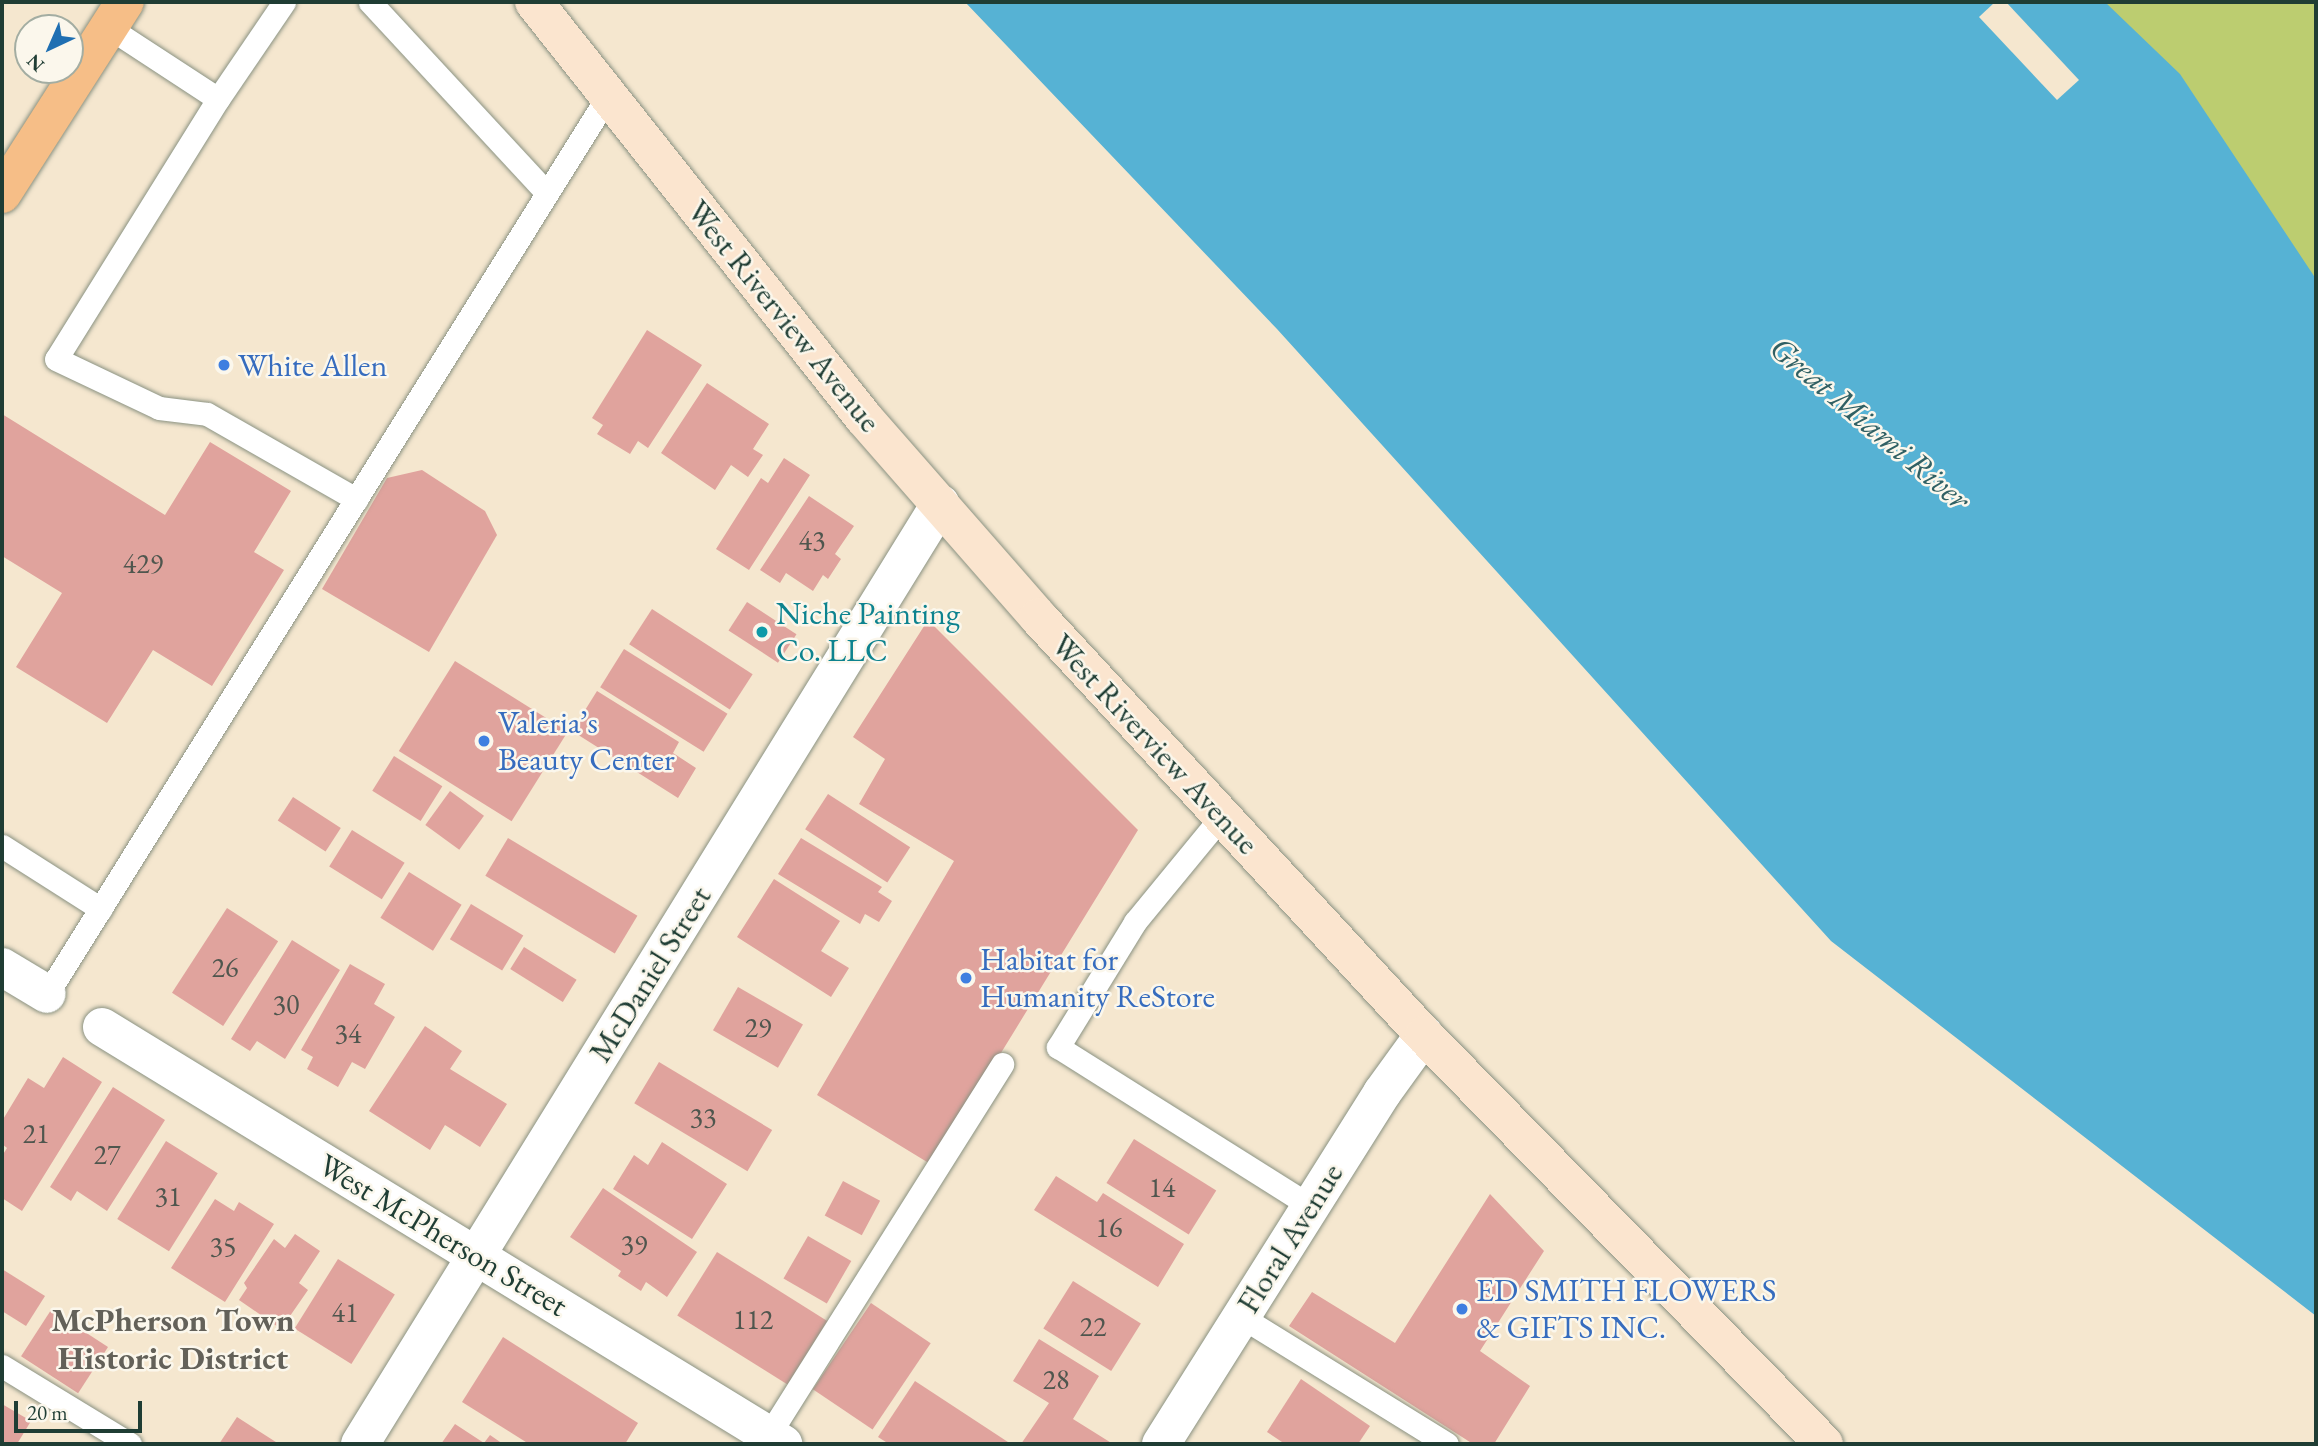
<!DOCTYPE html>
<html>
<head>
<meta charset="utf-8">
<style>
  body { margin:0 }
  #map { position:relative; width:2318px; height:1446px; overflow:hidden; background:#f5e7cf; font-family:"EB Garamond",serif }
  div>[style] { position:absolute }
  .green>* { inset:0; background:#bccd70 }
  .water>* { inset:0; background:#56b2d4 }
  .pier>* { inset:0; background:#f5e7cf }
  .building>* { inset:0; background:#e0a39d; transform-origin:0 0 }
  .roads { filter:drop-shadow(0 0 2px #8a9282) drop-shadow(0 0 2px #8a9282) }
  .lane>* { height:23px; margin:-11.5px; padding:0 11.5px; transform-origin:11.5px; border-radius:11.5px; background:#fff }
  .street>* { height:38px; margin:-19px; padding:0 19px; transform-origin:19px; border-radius:19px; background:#fff }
  .secondary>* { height:38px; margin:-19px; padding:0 19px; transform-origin:19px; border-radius:19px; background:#fbe5cf }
  .primary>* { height:38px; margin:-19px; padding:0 19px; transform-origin:19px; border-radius:19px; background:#f6be87 }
  .dots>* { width:19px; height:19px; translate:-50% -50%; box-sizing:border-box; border:4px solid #fbf7ec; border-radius:50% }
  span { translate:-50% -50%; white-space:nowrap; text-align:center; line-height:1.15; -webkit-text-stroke:5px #fbf7ec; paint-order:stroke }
  .number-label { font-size:28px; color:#4f564e }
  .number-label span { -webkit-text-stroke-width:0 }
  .street-label { font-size:32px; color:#1f3d34 }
  .shop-label { font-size:32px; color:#366cbe }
  .left { translate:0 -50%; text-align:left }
  .culture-label { font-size:32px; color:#0d838f }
  .water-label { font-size:33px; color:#306064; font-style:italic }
  .neighbourhood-label { font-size:33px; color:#636159; font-weight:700 }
  .frame { position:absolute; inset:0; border:4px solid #1f3d34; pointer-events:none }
  .north { position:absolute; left:14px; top:14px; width:70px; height:70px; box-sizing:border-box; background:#fbf7ec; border:2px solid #a3ada2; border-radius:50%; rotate:224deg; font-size:19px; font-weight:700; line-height:28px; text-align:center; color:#1f3d34 }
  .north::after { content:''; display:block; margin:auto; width:24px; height:32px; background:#1f6fb2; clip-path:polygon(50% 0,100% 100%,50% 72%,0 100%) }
  .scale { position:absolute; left:14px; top:1401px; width:128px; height:32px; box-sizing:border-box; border:4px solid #1f3d34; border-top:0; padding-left:9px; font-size:21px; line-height:24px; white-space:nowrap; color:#1f3d34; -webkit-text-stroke:5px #fbf7ec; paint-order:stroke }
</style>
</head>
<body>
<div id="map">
  <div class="green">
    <i style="clip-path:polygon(2105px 2px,2316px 2px,2316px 279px,2311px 273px)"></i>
  </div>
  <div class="water">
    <i style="clip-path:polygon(965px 2px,2105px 2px,2180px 74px,2316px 279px,2316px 1316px,1831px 941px,1277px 329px)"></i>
  </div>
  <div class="pier">
    <i style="clip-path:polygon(1995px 2px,2006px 2px,2079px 80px,2057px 100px,1979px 17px)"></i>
  </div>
  <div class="building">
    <i style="clip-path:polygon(647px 330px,702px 365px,648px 448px,638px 441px,630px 454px,597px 434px,603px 425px,592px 418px)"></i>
    <i style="clip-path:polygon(707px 383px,769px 424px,753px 449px,763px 455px,748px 477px,731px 465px,715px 490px,661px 453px)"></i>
    <i style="clip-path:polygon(2px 414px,165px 515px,210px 442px,291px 491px,254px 552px,284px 570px,212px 686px,153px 650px,107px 723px,16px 667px,62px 593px,2px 556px)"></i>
    <i style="clip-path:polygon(784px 458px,810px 475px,749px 570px,716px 549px,761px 478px,768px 483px)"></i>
    <i style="clip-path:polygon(422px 470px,485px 511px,497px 535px,429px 652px,322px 589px,387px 478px)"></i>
    <i style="clip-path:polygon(809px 496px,854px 526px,835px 554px,841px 559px,828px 579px,823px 575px,813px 591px,786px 573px,780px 583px,760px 570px)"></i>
    <i style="left:747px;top:602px;width:59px;height:34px;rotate:33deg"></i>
    <i style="left:652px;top:609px;width:120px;height:42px;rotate:33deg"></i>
    <i style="clip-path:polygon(928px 620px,1138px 830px,932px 1165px,817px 1095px,954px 861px,859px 804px,885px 759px,853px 737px)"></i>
    <i style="left:624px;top:649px;width:122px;height:45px;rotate:32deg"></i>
    <i style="left:455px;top:661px;width:133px;height:106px;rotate:32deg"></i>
    <i style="clip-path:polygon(597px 691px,679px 742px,673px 753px,696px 768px,678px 798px,572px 731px)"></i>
    <i style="left:394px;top:756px;width:57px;height:41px;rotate:32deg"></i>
    <i style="left:450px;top:791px;width:42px;height:42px;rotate:36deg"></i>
    <i style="left:828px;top:794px;width:98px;height:42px;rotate:33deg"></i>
    <i style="left:293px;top:797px;width:57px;height:28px;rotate:33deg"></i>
    <i style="left:352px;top:830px;width:62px;height:43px;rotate:32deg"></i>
    <i style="left:508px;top:838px;width:151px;height:44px;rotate:31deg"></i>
    <i style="clip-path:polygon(801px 838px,882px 887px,878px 892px,892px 901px,879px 922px,865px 914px,860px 924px,778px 874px)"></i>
    <i style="left:409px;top:872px;width:62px;height:54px;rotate:32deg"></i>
    <i style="clip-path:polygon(774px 879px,840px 921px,821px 951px,849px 968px,831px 997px,737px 937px)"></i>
    <i style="left:471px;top:904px;width:61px;height:41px;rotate:31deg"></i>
    <i style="left:227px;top:908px;width:61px;height:101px;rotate:33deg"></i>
    <i style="clip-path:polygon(292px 940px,340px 970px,285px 1059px,257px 1041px,250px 1051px,231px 1039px)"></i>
    <i style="left:524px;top:947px;width:62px;height:26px;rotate:32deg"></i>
    <i style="clip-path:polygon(350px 964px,385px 984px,374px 1004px,395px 1017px,365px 1069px,352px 1062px,338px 1087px,307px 1069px,313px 1057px,301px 1050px)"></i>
    <i style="left:738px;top:987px;width:75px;height:50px;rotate:30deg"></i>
    <i style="clip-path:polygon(425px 1026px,462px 1051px,450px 1069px,507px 1104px,480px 1147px,445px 1125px,430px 1150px,369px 1111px)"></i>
    <i style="clip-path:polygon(63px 1057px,102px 1082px,22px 1211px,2px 1198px,2px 1156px,7px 1148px,2px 1144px,2px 1121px,28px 1078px,44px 1088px)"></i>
    <i style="left:659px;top:1062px;width:132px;height:48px;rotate:31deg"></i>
    <i style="clip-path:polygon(113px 1087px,165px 1120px,107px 1211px,77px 1191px,71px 1201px,50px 1187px)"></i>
    <i style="left:1134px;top:1139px;width:97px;height:52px;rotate:32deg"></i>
    <i style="left:166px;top:1141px;width:61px;height:92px;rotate:32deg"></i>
    <i style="clip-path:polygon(662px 1142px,727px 1184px,692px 1239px,613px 1189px,634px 1155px,648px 1165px)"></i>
    <i style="clip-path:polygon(1056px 1176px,1097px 1202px,1103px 1193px,1184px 1244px,1158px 1287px,1034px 1210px)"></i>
    <i style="left:843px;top:1181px;width:42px;height:39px;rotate:28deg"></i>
    <i style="clip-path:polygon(603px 1188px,697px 1252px,667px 1297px,646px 1282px,641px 1291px,618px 1276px,621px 1271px,570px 1237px)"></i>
    <i style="clip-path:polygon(1490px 1194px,1544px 1251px,1480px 1351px,1530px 1386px,1494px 1444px,1473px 1444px,1289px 1326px,1312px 1292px,1395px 1343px)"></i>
    <i style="clip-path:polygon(215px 1199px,234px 1211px,239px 1202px,274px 1224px,225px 1302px,171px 1268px)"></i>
    <i style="clip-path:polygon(295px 1234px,320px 1251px,299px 1283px,308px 1290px,281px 1329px,239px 1300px,247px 1288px,244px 1283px,274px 1239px,285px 1248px)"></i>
    <i style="left:808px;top:1236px;width:50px;height:49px;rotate:30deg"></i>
    <i style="left:717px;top:1252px;width:130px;height:75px;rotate:32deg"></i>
    <i style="left:338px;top:1259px;width:67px;height:82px;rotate:32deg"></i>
    <i style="clip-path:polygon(2px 1269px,45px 1296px,26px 1326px,2px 1311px)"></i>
    <i style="left:1073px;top:1281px;width:80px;height:56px;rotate:32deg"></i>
    <i style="left:871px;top:1303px;width:72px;height:104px;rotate:34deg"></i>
    <i style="left:51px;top:1310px;width:68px;height:55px;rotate:33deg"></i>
    <i style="clip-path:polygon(503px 1337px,638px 1423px,625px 1444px,529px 1444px,462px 1402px)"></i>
    <i style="clip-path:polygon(1039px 1339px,1099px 1376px,1073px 1419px,1113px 1444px,1021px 1444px,1049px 1403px,1013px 1381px)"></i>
    <i style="clip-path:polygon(1301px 1379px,1370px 1426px,1358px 1444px,1285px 1444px,1267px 1432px)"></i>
    <i style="clip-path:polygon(915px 1381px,1011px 1444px,889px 1444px,878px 1437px)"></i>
    <i style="clip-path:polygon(2px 1404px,31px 1421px,17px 1444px,2px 1444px)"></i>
    <i style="clip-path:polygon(237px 1417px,279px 1444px,219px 1444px)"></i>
    <i style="clip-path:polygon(455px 1424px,484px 1443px,490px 1435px,503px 1444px,441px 1444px)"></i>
  </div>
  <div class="roads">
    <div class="lane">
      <i style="left:284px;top:2px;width:117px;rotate:124.2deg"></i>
      <i style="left:218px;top:99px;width:306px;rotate:121.9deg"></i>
      <i style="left:56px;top:359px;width:114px;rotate:25.4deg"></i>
      <i style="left:159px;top:408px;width:48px;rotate:7.1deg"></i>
      <i style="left:207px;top:414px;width:172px;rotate:29.7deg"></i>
      <i style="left:370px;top:2px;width:260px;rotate:47.2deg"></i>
      <i style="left:108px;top:27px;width:131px;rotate:33.2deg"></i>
      <i style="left:1222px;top:816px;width:137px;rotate:129.4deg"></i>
      <i style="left:1135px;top:922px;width:147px;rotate:121.6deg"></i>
      <i style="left:1058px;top:1047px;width:298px;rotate:32.2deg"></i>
      <i style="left:2px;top:846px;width:117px;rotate:32.5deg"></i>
      <i style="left:47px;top:994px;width:1059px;rotate:-58.01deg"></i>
      <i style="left:1240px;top:1316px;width:243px;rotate:31.7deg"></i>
      <i style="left:2px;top:1366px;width:150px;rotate:31.4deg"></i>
      <i style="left:763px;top:1444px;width:449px;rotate:-57.8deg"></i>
    </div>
    <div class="street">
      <i style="left:2px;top:967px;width:52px;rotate:31deg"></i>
      <i style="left:102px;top:1027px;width:799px;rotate:31.48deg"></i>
      <i style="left:360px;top:1444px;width:1105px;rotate:-58.32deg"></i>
      <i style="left:1161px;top:1444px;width:415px;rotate:-57.8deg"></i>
      <i style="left:1382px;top:1093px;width:72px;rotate:-54.1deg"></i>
    </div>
    <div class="secondary">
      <i style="left:534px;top:2px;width:531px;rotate:51.58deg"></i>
      <i style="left:864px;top:418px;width:264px;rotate:48.8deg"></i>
      <i style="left:1038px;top:617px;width:569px;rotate:47.28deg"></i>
      <i style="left:1424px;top:1035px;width:572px;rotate:45.64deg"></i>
    </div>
    <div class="primary">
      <i style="left:2px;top:194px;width:228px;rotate:-57.4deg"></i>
    </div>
  </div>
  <div class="dots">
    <i style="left:224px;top:365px;background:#3f7fe0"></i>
    <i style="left:762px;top:632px;background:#0f9aa8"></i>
    <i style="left:484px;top:741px;background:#3f7fe0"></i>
    <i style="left:966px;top:978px;background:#3f7fe0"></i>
    <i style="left:1462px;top:1309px;background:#3f7fe0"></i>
  </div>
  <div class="number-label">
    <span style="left:812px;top:540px">43</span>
    <span style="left:143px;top:563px">429</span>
    <span style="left:225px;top:967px">26</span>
    <span style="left:286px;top:1004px">30</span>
    <span style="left:758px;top:1027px">29</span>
    <span style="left:348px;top:1033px">34</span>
    <span style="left:703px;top:1117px">33</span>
    <span style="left:36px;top:1133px">21</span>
    <span style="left:107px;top:1154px">27</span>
    <span style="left:1162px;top:1187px">14</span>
    <span style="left:168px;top:1196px">31</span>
    <span style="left:1109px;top:1227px">16</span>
    <span style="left:634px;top:1244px">39</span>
    <span style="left:223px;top:1246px">35</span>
    <span style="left:345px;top:1312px">41</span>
    <span style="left:753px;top:1319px">112</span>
    <span style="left:1093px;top:1326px">22</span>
    <span style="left:1056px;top:1379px">28</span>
  </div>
  <div class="street-label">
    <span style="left:784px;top:316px;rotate:51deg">West Riverview Avenue</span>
    <span style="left:1155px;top:744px;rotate:47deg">West Riverview Avenue</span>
    <span style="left:650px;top:974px;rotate:-58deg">McDaniel Street</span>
    <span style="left:443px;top:1235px;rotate:31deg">West McPherson Street</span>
    <span style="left:1290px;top:1238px;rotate:-58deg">Floral Avenue</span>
  </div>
  <div class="shop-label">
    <span class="left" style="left:238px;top:365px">White Allen</span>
    <span class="left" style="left:498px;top:741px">Valeria’s<br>Beauty Center</span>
    <span class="left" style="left:980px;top:978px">Habitat for<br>Humanity ReStore</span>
    <span class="left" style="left:1476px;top:1309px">ED SMITH FLOWERS<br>&amp; GIFTS INC.</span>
  </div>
  <div class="culture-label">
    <span class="left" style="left:776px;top:632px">Niche Painting<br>Co. LLC</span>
  </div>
  <div class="water-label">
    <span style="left:1870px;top:423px;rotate:40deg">Great Miami River</span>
  </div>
  <div class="neighbourhood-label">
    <span style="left:173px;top:1339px">McPherson Town<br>Historic District</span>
  </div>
  <div class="frame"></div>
  <div class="north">N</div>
  <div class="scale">20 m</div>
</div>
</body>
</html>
